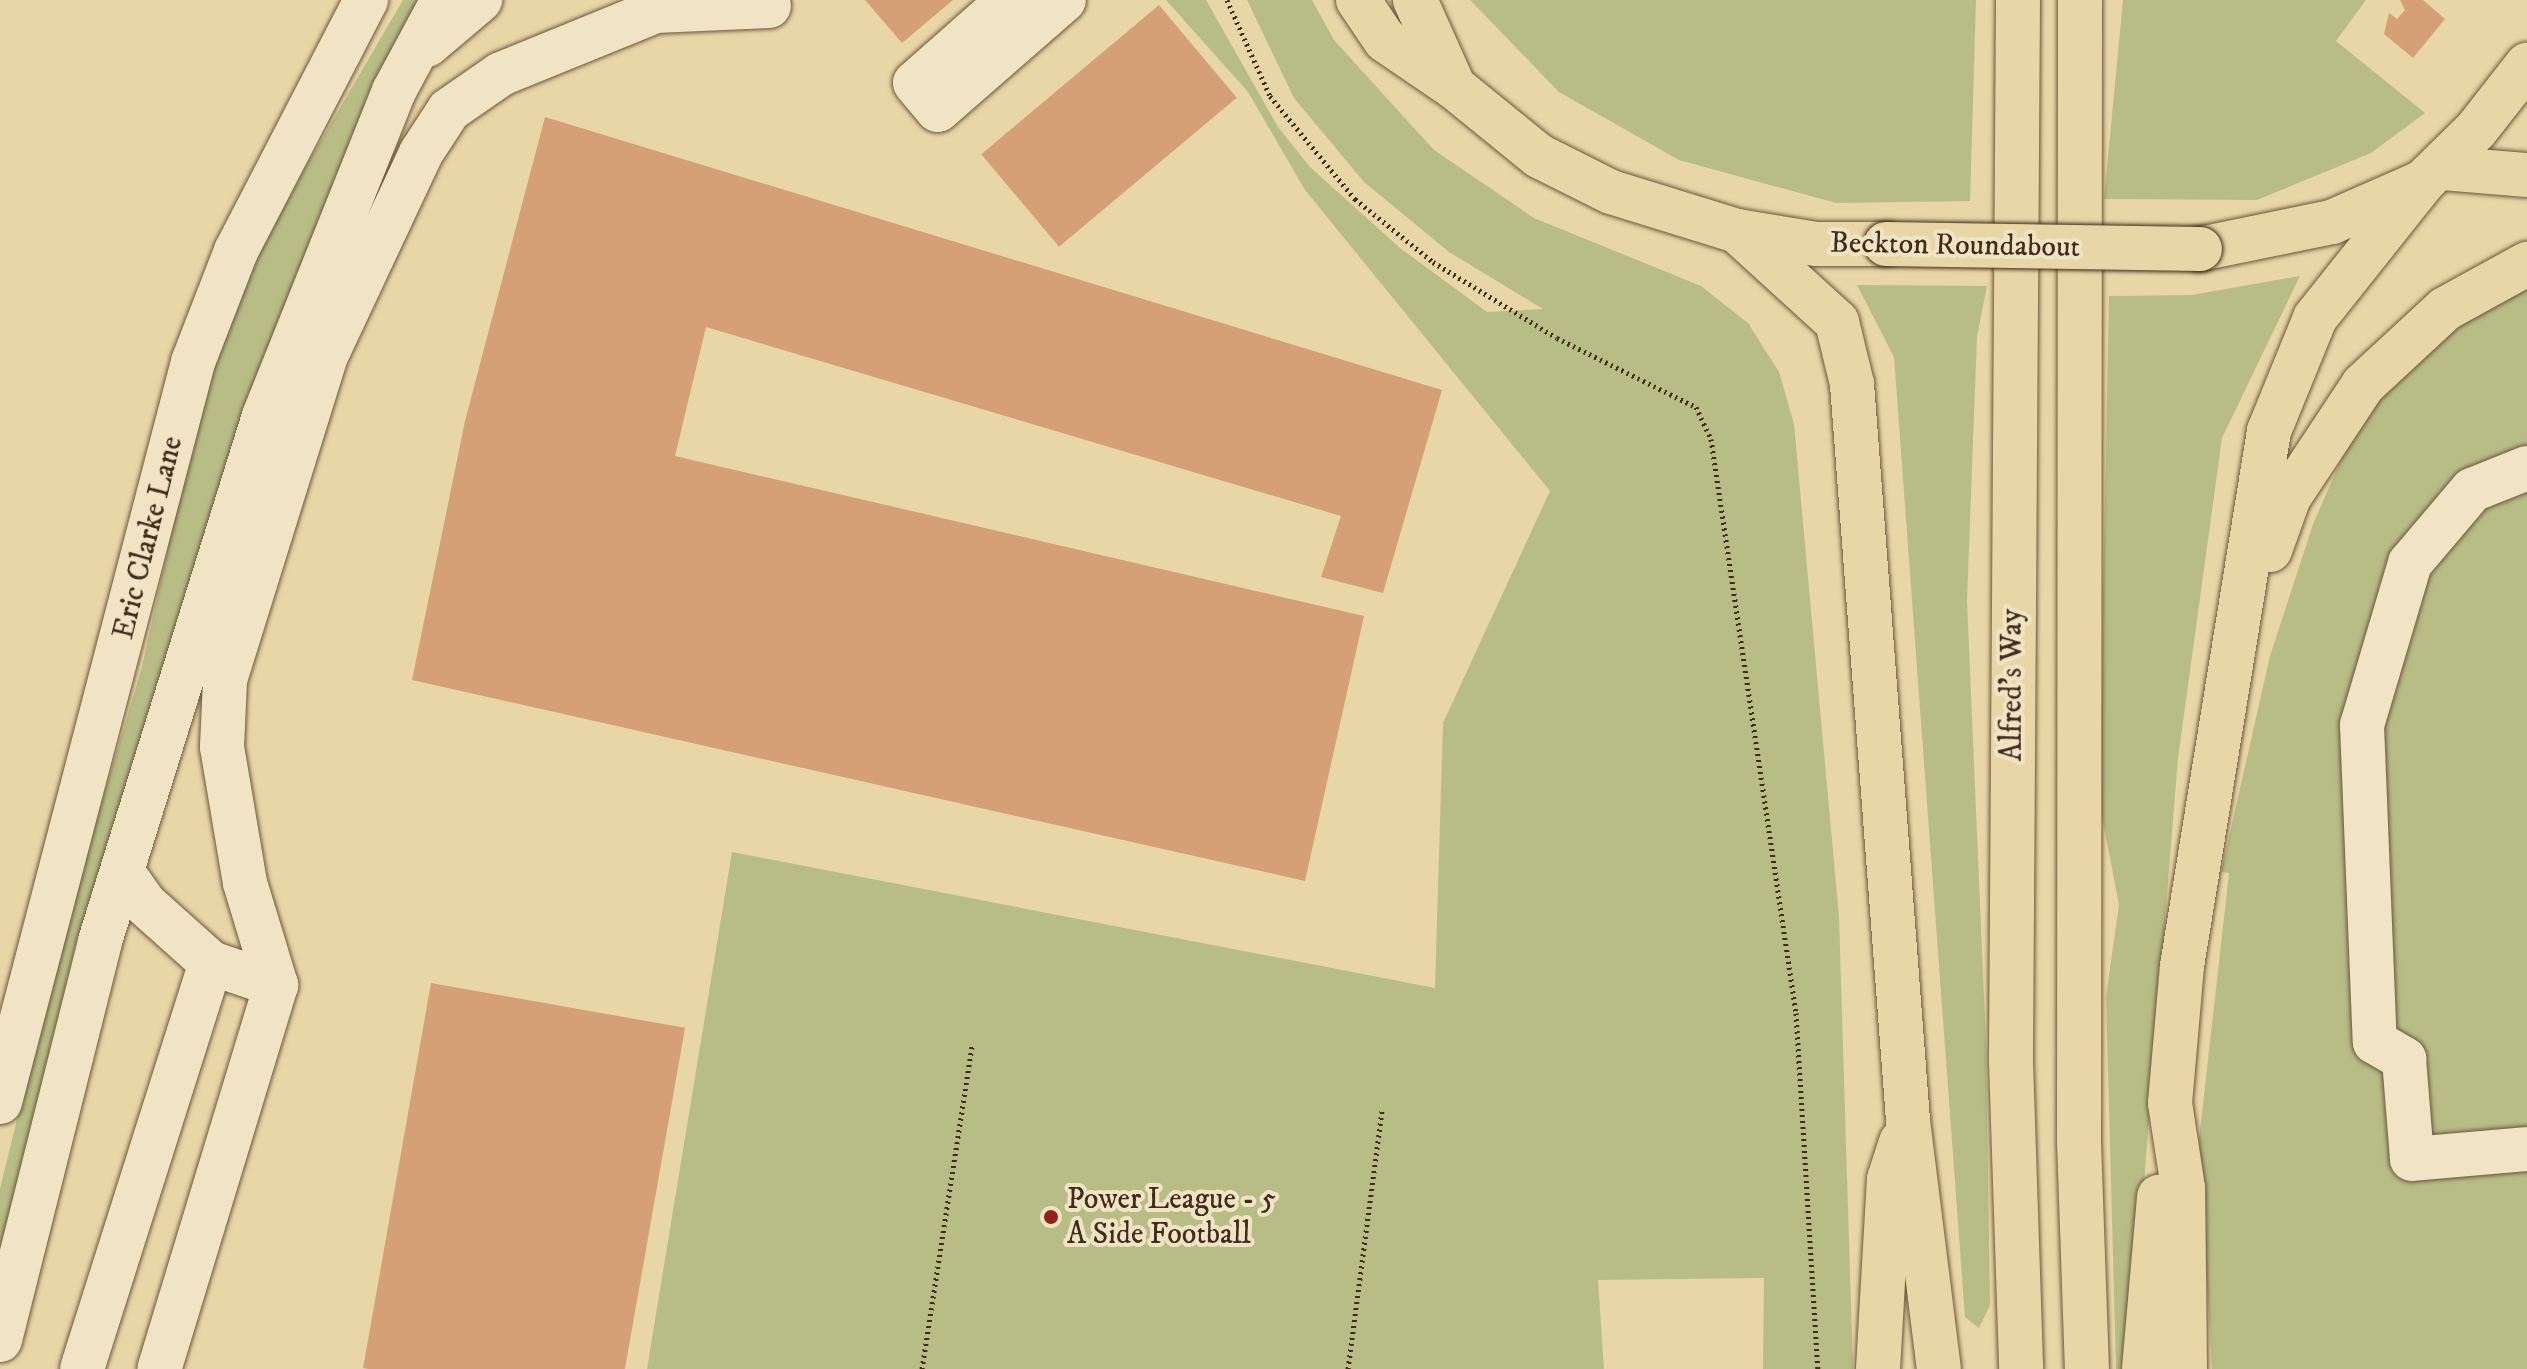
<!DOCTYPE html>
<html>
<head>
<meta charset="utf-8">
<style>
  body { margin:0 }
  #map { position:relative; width:2527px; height:1369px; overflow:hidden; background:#e9d6a6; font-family:"IM FELL DW Pica",serif }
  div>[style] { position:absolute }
  .green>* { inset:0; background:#b8bd86 }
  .building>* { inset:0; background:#d5a077; transform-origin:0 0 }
  .path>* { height:5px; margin-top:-2.5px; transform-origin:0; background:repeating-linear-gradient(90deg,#412b1a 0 2px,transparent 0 6px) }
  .roads { filter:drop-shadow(0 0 2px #6b563d) drop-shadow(0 0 2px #6b563d) }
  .minor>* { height:44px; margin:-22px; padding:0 22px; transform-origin:22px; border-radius:22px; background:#f1e4c5 }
  .highway>* { height:44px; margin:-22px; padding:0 22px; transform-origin:22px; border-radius:22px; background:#e9d6a6 }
  .bridges { filter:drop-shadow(0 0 2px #412b1a) drop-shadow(0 0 2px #412b1a) }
  .highway-bridge>* { height:44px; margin:-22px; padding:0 22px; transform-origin:22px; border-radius:22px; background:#e9d6a6 }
  .dots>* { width:22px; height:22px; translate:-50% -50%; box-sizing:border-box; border:4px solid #f1e4c5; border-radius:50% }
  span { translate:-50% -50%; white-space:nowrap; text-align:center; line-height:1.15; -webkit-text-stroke:8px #f1e4c5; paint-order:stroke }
  .street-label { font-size:30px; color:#412b1a }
  .poi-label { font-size:30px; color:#412b1a }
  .left { translate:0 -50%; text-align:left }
</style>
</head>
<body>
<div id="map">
  <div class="green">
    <i style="clip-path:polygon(403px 0,430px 0,0 1266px,0 1189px,60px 943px,142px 667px,210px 357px,263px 240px)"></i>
    <i style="clip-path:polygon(1166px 0,1206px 0,1278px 127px,1310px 167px,1400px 248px,1487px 312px,1543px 309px,1449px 252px,1364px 182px,1294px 98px,1247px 0,1312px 0,1334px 40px,1434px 150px,1534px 218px,1701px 286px,1748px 323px,1779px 372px,1794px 424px,1839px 917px,1853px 1369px,1763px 1369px,1764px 1278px,1598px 1280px,1604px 1369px,647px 1369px,732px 852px,1435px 988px,1443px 723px,1550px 491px,1305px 190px,1248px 92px)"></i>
    <i style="clip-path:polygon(1470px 0,1976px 0,1970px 201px,1836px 203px,1679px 160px,1559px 92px)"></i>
    <i style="clip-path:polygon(2123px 0,2366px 0,2336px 41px,2425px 113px,2371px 153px,2257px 200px,2104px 199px)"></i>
    <i style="clip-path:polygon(2300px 276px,2222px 438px,2178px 758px,2129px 1369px,2116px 1369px,2106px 996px,2119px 905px,2099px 801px,2109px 296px,2192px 295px)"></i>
    <i style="clip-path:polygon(1857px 285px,1987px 286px,1977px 337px,1967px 601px,1986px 1043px,1990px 1305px,1979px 1328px,1965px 1317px,1894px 357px)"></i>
    <i style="clip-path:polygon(2527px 287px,2527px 1369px,2212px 1369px,2199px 1140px,2229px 873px,2221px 872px,2270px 656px,2313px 524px,2352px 435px,2388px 379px,2457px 320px)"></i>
  </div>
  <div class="building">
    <i style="clip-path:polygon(865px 0,953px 0,902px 43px)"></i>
    <i style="clip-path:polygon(2400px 0,2423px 0,2445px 19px,2413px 58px,2384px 34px,2389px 13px,2397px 19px,2405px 10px)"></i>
    <i style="left:1159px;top:5px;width:121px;height:232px;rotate:50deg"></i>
    <i style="clip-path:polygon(545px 117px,1442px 390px,1383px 593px,1321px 577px,1341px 516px,706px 327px,675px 456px,1364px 616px,1305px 881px,412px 680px,465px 421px)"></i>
    <i style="left:431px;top:983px;width:258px;height:391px;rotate:10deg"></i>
  </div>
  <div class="path">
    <i style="left:1227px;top:0;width:105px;rotate:65.9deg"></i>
    <i style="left:1270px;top:96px;width:134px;rotate:50.5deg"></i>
    <i style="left:1355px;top:199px;width:100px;rotate:38.9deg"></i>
    <i style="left:1433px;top:262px;width:145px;rotate:31.5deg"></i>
    <i style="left:1557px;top:338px;width:155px;rotate:26.4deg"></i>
    <i style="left:1696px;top:407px;width:35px;rotate:65deg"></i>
    <i style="left:1711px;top:439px;width:580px;rotate:81.58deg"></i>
    <i style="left:1796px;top:1013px;width:357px;rotate:86.5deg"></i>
    <i style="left:922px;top:1369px;width:327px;rotate:-81.2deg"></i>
    <i style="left:1348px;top:1369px;width:262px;rotate:-82.5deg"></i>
  </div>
  <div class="roads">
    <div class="minor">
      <i style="left:1009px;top:0;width:125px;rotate:138.6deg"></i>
      <i style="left:915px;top:83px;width:35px;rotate:50deg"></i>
      <i style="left:938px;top:110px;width:167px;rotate:-41.1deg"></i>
      <i style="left:427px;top:45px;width:70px;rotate:-40.3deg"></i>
      <i style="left:2527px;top:468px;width:59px;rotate:158.2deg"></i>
      <i style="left:2472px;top:490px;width:96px;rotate:130.3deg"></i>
      <i style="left:2410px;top:563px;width:169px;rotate:106.5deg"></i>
      <i style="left:2362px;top:725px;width:317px;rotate:87.7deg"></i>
      <i style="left:2375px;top:1042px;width:34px;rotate:30deg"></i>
      <i style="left:2404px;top:1059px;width:100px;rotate:85.4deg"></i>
      <i style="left:2412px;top:1159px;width:115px;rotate:-5deg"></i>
      <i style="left:124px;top:874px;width:37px;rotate:55deg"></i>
      <i style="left:145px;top:904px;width:89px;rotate:41.8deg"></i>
      <i style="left:211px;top:963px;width:69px;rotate:18.7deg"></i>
      <i style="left:276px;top:985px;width:401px;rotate:106.9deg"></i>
      <i style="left:276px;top:985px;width:107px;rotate:-106.9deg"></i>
      <i style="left:245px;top:883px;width:138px;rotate:-99.6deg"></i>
      <i style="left:222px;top:747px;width:67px;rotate:-87.4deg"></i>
      <i style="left:225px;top:680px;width:339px;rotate:-72.7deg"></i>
      <i style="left:326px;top:356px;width:224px;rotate:-64.9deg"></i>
      <i style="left:421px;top:153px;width:51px;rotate:-56.9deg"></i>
      <i style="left:449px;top:110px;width:63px;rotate:-34.7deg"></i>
      <i style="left:501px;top:74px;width:166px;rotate:-22.2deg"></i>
      <i style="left:655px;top:11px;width:114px;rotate:-2.5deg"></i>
      <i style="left:0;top:1102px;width:765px;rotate:-75.38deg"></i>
      <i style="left:193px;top:362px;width:119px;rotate:-68.8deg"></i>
      <i style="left:236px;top:251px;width:283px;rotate:-62.6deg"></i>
      <i style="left:0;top:1340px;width:411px;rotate:-75.9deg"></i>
      <i style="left:100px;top:941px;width:550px;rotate:-72.65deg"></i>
      <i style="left:264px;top:416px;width:350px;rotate:-68.2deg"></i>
      <i style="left:394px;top:91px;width:103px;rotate:-61.7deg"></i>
      <i style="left:82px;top:1369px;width:426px;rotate:-72.4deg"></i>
    </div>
    <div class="highway">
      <i style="left:1358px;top:0;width:48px;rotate:56deg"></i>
      <i style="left:1385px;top:40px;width:83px;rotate:34.3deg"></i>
      <i style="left:1415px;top:0;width:95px;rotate:65.9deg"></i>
      <i style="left:1454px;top:87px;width:109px;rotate:39.1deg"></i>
      <i style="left:1539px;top:156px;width:80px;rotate:26.6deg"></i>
      <i style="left:1611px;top:192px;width:132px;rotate:17.2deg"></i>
      <i style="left:1737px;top:231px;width:80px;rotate:9.3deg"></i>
      <i style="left:1816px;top:244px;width:70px"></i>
      <i style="left:2018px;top:0;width:1062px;rotate:90.38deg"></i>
      <i style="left:2011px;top:1062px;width:307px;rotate:88.1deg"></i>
      <i style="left:2080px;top:0;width:1142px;rotate:90.05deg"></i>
      <i style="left:2079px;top:1142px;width:227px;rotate:88deg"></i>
      <i style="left:2441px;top:168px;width:86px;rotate:4.7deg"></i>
      <i style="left:1737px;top:231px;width:135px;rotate:42.3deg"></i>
      <i style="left:1837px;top:322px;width:64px;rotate:76.4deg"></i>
      <i style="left:1852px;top:384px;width:739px;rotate:85.65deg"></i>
      <i style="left:1908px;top:1121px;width:250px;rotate:82.9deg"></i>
      <i style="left:2200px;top:249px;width:135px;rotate:-11.6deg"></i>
      <i style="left:2332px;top:222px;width:99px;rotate:-23.7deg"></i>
      <i style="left:2423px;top:182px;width:74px;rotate:-44.5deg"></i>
      <i style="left:2476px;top:130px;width:83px;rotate:-51.9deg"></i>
      <i style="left:2270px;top:550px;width:56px;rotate:-70.3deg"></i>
      <i style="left:2289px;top:497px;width:134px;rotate:-56.5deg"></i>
      <i style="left:2363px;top:385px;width:112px;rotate:-42.8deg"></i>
      <i style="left:2445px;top:309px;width:94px;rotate:-28.8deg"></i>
      <i style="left:1878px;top:1369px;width:190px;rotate:-86.7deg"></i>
      <i style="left:1889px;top:1179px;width:39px;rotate:-72deg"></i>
      <i style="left:2144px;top:1369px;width:173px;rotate:-85deg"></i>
      <i style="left:2185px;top:1369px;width:181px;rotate:-90.6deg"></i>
      <i style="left:2183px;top:1188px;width:86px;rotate:-98.7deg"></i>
      <i style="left:2170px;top:1103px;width:138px;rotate:-85deg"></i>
      <i style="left:2182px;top:966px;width:542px;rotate:-80.76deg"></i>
      <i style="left:2269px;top:431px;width:122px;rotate:-67.8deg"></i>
      <i style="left:2315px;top:318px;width:174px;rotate:-51.5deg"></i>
    </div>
  </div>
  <div class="bridges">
    <div class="highway-bridge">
      <i style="left:1886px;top:244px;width:314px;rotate:0.9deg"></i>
    </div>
  </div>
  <div class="dots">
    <i style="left:1051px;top:1217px;background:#8f2418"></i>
  </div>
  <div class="street-label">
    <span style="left:1955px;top:246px;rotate:1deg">Beckton Roundabout</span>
    <span style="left:149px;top:538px;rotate:-76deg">Eric Clarke Lane</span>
    <span style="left:2013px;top:685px;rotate:-90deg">Alfred's Way</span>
  </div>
  <div class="poi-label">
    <span class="left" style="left:1067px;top:1217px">Power League - 5<br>A Side Football</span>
  </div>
</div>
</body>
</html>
